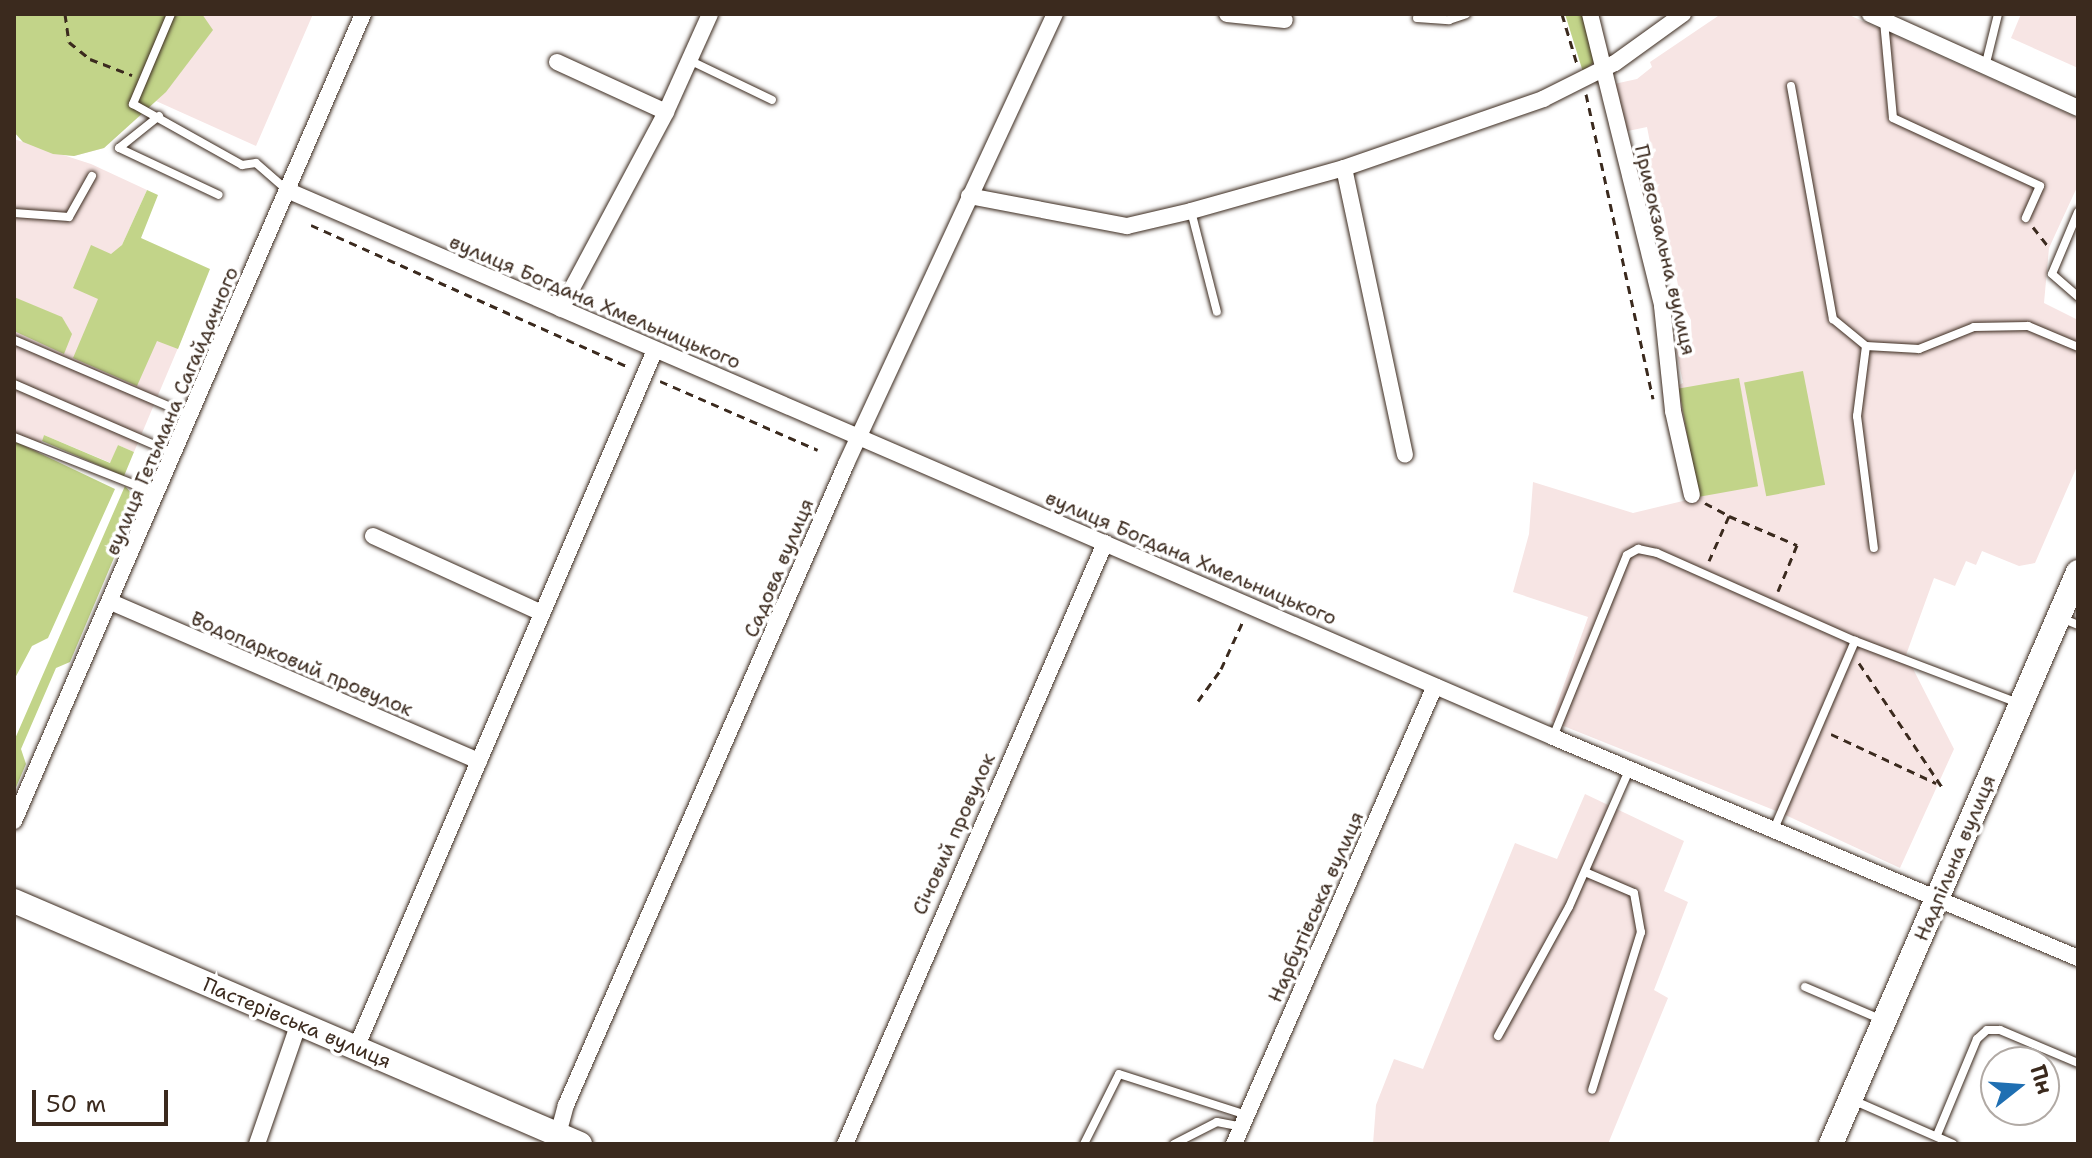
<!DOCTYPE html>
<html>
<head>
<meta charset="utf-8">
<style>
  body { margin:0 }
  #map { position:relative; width:2092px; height:1158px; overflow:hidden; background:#fff; font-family:"Shantell Sans",sans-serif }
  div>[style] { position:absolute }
  .built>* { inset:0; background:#f7e5e4 }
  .green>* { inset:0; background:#c2d489; transform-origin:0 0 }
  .path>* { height:3px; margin-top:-1.5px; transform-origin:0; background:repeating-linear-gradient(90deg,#3b2a1e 0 8px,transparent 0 14px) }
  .roads { filter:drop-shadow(0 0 2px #3b2a1e) drop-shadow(0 0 2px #3b2a1e) }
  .service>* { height:8px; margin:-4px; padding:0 4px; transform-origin:4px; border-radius:4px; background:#fff }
  .minor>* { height:16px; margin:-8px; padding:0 8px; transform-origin:8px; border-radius:8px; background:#fff }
  .secondary>* { height:24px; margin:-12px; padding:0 12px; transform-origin:12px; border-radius:12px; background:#fff }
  span { translate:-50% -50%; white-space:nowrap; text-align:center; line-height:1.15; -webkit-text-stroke:7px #fff; paint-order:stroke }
  .street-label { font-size:20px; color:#3b2a1e }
  .frame { position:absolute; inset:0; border:16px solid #3b2a1e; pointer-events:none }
  .north { position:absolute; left:1980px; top:1046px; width:80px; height:80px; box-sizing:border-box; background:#fff; border:2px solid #b1aaa5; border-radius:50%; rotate:73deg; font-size:22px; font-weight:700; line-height:32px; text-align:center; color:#3b2a1e }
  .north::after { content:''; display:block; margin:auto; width:28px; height:36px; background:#1f6fb2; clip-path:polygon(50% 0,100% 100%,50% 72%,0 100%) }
  .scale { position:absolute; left:32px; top:1090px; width:136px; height:36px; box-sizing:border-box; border:4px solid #3b2a1e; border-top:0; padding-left:10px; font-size:24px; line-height:28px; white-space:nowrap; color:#3b2a1e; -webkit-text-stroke:6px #fff; paint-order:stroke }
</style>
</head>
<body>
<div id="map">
  <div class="built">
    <i style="clip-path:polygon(14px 14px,313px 14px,256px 146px,156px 101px,104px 148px,74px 156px,53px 154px,23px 142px,14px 132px)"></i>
    <i style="clip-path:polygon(1847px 14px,2078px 118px,2078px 185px,2049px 248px,2044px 303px,2078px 320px,2078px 464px,2035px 563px,2019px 566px,1982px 551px,1976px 565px,1966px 561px,1955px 586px,1934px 578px,1906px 655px,1954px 749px,1900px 868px,1781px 813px,1551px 721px,1588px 617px,1513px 592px,1529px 534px,1533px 482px,1633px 513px,1687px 500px,1662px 392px,1683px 383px,1676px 349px,1692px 346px,1691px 320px,1681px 301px,1663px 207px,1641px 213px,1630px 163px,1653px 158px,1647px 127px,1623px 132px,1614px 84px,1637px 79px,1652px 67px,1650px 62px,1718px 16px)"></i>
    <i style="clip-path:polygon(2021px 14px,2078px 14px,2078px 68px,2011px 38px)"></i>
    <i style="clip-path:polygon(14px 139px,91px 164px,147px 190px,99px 296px,186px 329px,134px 452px,118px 445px,111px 463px,44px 435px,38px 453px,14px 441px)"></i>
    <i style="clip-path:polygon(1585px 794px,1684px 841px,1664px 891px,1688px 902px,1654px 990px,1668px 998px,1608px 1144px,1373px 1144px,1376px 1105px,1394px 1059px,1423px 1069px,1515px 843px,1557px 859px)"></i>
  </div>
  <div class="green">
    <i style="clip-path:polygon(14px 14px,202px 14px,213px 30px,166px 92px,104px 148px,74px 156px,53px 154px,23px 142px,14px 132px)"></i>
    <i style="clip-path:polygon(1565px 14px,1582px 14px,1593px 46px,1594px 62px,1583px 72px)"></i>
    <i style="clip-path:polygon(147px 190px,158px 195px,141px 238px,210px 269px,178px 349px,157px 341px,137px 386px,73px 358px,98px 299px,73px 288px,91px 245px,111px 254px,122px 245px)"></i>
    <i style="clip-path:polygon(14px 297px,62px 317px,72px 334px,64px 354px,14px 331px)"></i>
    <i style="left:1803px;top:371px;width:116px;height:60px;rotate:79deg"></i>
    <i style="left:1739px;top:378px;width:110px;height:61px;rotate:80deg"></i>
    <i style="clip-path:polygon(44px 435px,110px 463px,118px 445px,134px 452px,124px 476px,42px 441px)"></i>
    <i style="clip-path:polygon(14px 441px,115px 489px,48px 638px,32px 646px,14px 680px)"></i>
    <i style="clip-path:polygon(125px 486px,138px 501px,70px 662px,56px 668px,21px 749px,26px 764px,14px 792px,14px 741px)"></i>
  </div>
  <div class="path">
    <i style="left:65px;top:14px;width:28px;rotate:82deg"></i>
    <i style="left:69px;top:42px;width:27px;rotate:39deg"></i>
    <i style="left:90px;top:59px;width:45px;rotate:20.9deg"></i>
    <i style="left:1562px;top:14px;width:52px;rotate:73.3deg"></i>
    <i style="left:1586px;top:94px;width:312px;rotate:77.6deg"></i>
    <i style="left:311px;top:225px;width:347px;rotate:24.1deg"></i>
    <i style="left:2033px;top:227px;width:24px;rotate:52deg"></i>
    <i style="left:660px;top:381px;width:172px;rotate:23.6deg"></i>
    <i style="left:1705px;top:503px;width:27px;rotate:28deg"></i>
    <i style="left:1729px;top:516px;width:49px;rotate:114deg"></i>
    <i style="left:1729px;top:516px;width:74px;rotate:23.1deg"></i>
    <i style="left:1797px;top:545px;width:50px;rotate:112.4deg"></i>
    <i style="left:1859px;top:663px;width:149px;rotate:56.2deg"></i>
    <i style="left:1198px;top:701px;width:39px;rotate:-54deg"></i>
    <i style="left:1221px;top:669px;width:53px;rotate:-65.4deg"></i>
    <i style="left:14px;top:724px;width:1px"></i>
    <i style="left:1831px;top:734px;width:116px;rotate:25deg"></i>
    <i style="left:2041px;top:1142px;width:2px;rotate:63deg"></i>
  </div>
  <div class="roads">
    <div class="service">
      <i style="left:171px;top:14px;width:98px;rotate:112.9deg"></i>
      <i style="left:133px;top:104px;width:125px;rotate:29.2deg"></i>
      <i style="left:242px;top:165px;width:14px;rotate:-8deg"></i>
      <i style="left:256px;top:163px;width:43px;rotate:41.2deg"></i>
      <i style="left:1417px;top:18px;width:32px;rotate:4deg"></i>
      <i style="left:1449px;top:20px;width:18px;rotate:-19deg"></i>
      <i style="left:1884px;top:21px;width:97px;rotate:84.7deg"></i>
      <i style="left:1893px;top:118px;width:162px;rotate:24.8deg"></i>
      <i style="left:2040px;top:186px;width:35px;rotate:114deg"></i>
      <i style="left:689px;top:60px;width:92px;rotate:25.7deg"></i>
      <i style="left:1986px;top:63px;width:50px;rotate:-76.2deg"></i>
      <i style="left:1791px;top:86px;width:237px;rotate:79.8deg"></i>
      <i style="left:1833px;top:319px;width:43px;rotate:39.3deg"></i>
      <i style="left:1866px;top:346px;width:53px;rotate:3.2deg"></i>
      <i style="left:1919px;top:349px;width:59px;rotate:-21.8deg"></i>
      <i style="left:1974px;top:327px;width:54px;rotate:-1.1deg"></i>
      <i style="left:2028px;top:326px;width:54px;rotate:22.8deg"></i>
      <i style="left:159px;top:116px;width:51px;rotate:141.3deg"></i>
      <i style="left:119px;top:148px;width:110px;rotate:25.2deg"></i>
      <i style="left:1191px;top:211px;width:104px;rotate:75.6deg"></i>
      <i style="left:2078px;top:212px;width:67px;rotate:112.8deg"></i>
      <i style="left:2052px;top:274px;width:35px;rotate:41deg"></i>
      <i style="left:14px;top:213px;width:55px;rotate:4.2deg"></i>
      <i style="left:69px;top:217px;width:47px;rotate:-60.7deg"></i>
      <i style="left:14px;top:340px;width:193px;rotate:23.2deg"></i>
      <i style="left:1866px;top:346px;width:71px;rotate:97.3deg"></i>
      <i style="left:1857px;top:416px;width:133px;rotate:82.7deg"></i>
      <i style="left:14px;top:384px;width:176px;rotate:23.5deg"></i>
      <i style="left:14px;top:437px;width:155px;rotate:21.6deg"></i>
      <i style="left:2061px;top:618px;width:18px;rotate:22deg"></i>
      <i style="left:1553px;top:737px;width:196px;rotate:-67.9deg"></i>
      <i style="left:1627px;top:555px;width:13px;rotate:-29deg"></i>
      <i style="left:1638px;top:549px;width:19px;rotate:12deg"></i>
      <i style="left:1657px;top:553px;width:217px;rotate:24deg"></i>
      <i style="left:1855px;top:641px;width:174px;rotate:20.8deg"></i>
      <i style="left:1774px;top:829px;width:205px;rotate:-66.7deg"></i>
      <i style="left:1585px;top:872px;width:53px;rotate:23.2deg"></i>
      <i style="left:1634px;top:893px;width:40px;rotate:80deg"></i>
      <i style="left:1641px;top:932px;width:165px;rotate:107.2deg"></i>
      <i style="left:1805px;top:987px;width:82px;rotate:23.1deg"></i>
      <i style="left:1498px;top:1036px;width:147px;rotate:-61.2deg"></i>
      <i style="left:1569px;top:907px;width:150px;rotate:-66.3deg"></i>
      <i style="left:1855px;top:1101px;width:107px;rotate:23.7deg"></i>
      <i style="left:1937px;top:1135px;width:104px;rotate:-67.4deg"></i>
      <i style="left:1977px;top:1039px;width:13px;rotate:-42deg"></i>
      <i style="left:1987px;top:1030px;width:13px"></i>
      <i style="left:2000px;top:1030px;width:85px;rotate:22.9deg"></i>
      <i style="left:1084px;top:1144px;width:78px;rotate:-63.4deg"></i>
      <i style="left:1119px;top:1074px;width:134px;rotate:17.8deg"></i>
      <i style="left:1174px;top:1144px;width:48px;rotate:-27.1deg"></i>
      <i style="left:1217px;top:1122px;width:25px;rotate:11deg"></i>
    </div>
    <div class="minor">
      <i style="left:1227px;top:14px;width:58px;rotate:5.9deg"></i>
      <i style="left:1590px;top:14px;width:301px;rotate:76.1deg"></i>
      <i style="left:1662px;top:306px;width:106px;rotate:84deg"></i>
      <i style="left:1673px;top:411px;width:86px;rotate:77.3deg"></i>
      <i style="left:1870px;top:14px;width:228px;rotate:24.3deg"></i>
      <i style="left:557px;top:62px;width:120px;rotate:24.6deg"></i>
      <i style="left:1344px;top:168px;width:293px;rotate:78deg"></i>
      <i style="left:289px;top:191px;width:1377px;rotate:23.36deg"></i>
      <i style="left:1553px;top:737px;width:570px;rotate:22.83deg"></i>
      <i style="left:969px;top:196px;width:161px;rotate:10.8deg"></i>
      <i style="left:1127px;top:226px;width:66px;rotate:-13.2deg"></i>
      <i style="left:1191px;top:211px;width:159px;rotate:-15.7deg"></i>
      <i style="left:1344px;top:168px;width:211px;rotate:-19.1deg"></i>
      <i style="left:1543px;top:99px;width:80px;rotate:-26.6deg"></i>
      <i style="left:1615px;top:63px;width:84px;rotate:-35.8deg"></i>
      <i style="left:561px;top:309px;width:223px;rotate:-61.9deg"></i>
      <i style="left:666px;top:112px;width:107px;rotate:-65.8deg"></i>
      <i style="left:373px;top:536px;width:186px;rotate:24.5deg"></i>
      <i style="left:111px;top:602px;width:401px;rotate:23.4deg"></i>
      <i style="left:14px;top:821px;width:879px;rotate:-66.61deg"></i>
      <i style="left:356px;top:1048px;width:759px;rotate:-66.81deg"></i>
      <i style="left:556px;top:1142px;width:38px;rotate:-75deg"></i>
      <i style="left:566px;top:1105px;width:699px;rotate:-66.4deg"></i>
      <i style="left:846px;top:464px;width:496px;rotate:-65.1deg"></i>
      <i style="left:257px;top:1144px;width:128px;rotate:-70.9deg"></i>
      <i style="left:845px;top:1144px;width:655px;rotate:-66.61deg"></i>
      <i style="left:1234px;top:1144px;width:500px;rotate:-66.31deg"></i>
    </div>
    <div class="secondary">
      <i style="left:14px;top:901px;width:616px;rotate:23.24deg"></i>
      <i style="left:1831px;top:1144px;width:623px;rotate:-66.64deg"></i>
    </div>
  </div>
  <div class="street-label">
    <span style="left:1665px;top:250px;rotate:77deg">Привокзальна вулиця</span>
    <span style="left:595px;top:302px;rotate:23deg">вулиця Богдана Хмельницького</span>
    <span style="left:172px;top:411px;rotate:-67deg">вулиця Гетьмана Сагайдачного</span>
    <span style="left:1191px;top:558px;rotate:23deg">вулиця Богдана Хмельницького</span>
    <span style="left:779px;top:568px;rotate:-67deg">Садова вулиця</span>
    <span style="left:302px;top:664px;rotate:23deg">Водопарковий провулок</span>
    <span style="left:954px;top:834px;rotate:-66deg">Січовий провулок</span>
    <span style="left:1955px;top:858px;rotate:-67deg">Надпільна вулиця</span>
    <span style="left:1316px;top:907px;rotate:-66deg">Нарбутівська вулиця</span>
    <span style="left:297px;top:1023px;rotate:23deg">Пастерівська вулиця</span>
  </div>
  <div class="frame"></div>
  <div class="north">Пн</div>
  <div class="scale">50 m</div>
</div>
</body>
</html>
